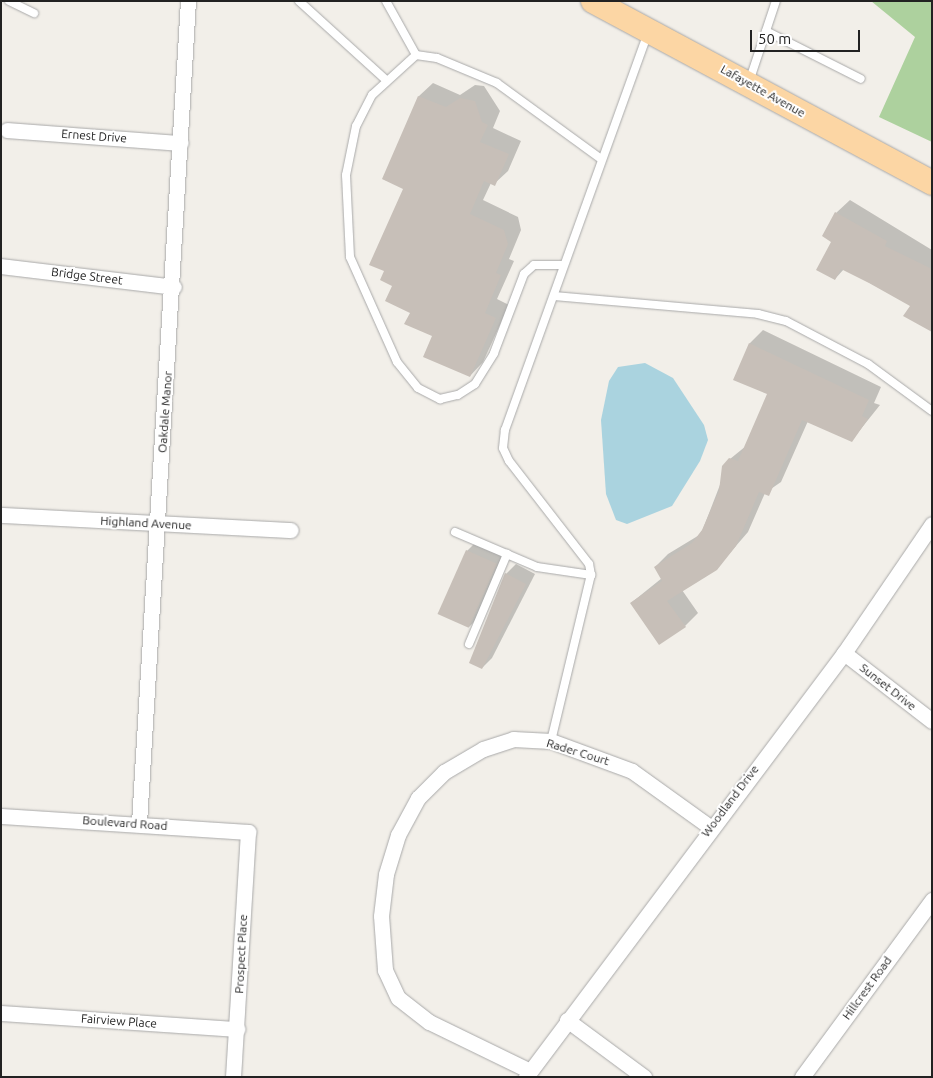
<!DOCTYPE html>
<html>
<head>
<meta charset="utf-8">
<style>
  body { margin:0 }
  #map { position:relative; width:933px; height:1078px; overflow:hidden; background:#f2efe9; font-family:Ubuntu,sans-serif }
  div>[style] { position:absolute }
  .forest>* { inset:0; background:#add19e }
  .water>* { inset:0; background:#aad3df }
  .shadow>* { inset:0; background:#0003 }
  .building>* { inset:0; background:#c7bfb8; transform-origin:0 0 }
  .roads { filter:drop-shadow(0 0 1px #a9a9a9) drop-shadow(0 0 1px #a9a9a9) }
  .service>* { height:8px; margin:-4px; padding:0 4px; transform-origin:4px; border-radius:4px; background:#fff }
  .minor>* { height:15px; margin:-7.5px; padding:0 7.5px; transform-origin:7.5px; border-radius:7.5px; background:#fff }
  .primary>* { height:24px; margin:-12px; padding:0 12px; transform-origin:12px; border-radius:12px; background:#fcd6a4 }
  span { translate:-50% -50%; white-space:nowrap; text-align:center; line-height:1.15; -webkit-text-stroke:4px #fff; paint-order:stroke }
  .street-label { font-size:12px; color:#222 }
  .frame { position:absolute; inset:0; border:2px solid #222; pointer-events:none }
  .scale { position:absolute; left:750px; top:30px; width:110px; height:22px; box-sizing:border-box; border:2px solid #222; border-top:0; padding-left:6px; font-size:15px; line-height:18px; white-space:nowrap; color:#222; -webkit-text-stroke:4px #fff; paint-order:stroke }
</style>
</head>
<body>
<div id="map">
  <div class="forest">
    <i style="clip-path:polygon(871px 1px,932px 1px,932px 142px,879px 117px,915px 37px)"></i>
  </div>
  <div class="water">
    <i style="clip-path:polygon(645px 363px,673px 378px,704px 425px,708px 440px,700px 461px,672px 506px,627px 524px,616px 520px,606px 494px,601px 420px,609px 381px,618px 367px)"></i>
  </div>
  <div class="shadow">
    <i style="clip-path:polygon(433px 83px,460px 95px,475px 85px,484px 86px,500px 111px,493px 128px,521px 141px,508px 171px,494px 184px,491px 183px,483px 200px,518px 217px,521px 230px,509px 259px,514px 261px,497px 299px,509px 305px,483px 362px,470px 376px,411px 312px,386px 270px,404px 188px,383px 179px,419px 96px)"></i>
    <i style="clip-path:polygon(850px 200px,932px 250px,932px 326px,911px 305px,844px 269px,835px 279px,836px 213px)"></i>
    <i style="clip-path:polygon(763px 330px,881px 387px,874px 403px,880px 405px,852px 440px,808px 421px,781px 482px,765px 493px,748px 532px,716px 569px,682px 590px,698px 613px,685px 626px,631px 603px,662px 578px,655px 567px,668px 554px,701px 534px,730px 459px,746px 446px,769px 394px,735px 379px,750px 343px)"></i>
    <i style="clip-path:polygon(477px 541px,506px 554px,479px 617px,469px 627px,467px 551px)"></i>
    <i style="clip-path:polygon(516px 564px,535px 574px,492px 658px,482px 668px,506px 574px)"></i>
  </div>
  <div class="building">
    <i style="clip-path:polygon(418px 96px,446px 107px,460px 98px,475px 101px,482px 122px,488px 125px,480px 142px,509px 154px,495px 186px,484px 181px,470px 214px,504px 230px,508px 244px,496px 273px,501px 275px,485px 313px,496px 318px,470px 377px,423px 357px,432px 336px,404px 324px,410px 313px,385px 301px,392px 286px,380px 280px,384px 271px,369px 265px,403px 189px,382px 179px)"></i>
    <i style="clip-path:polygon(835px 212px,887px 241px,885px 246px,932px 269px,932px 332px,903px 316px,910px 306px,869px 283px,841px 269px,835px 280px,816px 270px,831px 242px,822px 236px)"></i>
    <i style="clip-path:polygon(749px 343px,869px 400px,862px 416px,868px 419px,852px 442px,802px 420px,769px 496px,759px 492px,736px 546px,717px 570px,667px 601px,686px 627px,659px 645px,630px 603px,662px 581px,654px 567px,692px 543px,702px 530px,719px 491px,722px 466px,729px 458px,738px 461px,767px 394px,733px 380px)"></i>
    <i style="left:466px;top:550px;width:34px;height:70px;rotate:24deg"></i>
    <i style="clip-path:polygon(505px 573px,526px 584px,482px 669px,469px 663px)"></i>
  </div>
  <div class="roads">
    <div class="service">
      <i style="left:9px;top:1px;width:28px;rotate:26deg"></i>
      <i style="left:299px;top:1px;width:116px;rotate:42.2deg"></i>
      <i style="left:386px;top:1px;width:62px;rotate:60.9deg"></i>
      <i style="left:416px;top:55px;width:21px;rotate:8deg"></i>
      <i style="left:437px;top:58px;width:65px;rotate:22.6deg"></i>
      <i style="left:497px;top:83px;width:127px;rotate:36.1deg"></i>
      <i style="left:766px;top:31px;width:106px;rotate:26.8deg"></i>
      <i style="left:416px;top:55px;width:59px;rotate:137.7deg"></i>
      <i style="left:372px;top:95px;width:35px;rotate:117deg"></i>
      <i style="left:356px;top:126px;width:50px;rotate:101.5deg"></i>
      <i style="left:346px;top:175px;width:82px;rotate:87.2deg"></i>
      <i style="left:350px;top:257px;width:115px;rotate:65.9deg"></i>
      <i style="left:397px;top:362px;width:33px;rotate:51deg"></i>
      <i style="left:418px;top:388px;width:25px;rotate:27deg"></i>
      <i style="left:440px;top:399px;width:18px;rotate:-13deg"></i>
      <i style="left:458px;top:395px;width:20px;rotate:-33deg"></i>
      <i style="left:475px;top:384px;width:36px;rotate:-58deg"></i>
      <i style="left:494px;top:353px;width:85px;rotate:-69.2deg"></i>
      <i style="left:524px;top:274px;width:13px;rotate:-42deg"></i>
      <i style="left:534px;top:265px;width:28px"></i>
      <i style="left:749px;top:82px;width:85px;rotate:-71.6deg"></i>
      <i style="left:554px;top:296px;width:205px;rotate:5deg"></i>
      <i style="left:758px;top:314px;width:29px;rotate:14deg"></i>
      <i style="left:786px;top:321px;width:93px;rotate:27.7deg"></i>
      <i style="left:868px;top:364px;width:79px;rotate:36.3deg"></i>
      <i style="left:455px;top:532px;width:89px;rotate:23.1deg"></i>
      <i style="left:537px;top:567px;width:55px;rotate:8.4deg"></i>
      <i style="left:469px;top:644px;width:98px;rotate:-67.1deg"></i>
      <i style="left:551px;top:741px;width:171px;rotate:-76.5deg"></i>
      <i style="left:591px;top:575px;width:11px;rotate:-100deg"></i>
      <i style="left:589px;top:564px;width:130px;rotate:-127.8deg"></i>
      <i style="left:509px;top:461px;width:14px;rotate:-115deg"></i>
      <i style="left:503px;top:448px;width:18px;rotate:-84deg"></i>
      <i style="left:505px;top:430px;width:422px;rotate:-70.2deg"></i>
    </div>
    <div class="minor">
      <i style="left:7px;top:130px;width:174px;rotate:4.3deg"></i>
      <i style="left:1px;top:266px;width:174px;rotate:6.9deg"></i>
      <i style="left:1px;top:515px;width:290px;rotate:3deg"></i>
      <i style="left:844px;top:653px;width:111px;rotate:37.7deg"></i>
      <i style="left:1px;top:816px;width:248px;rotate:3.7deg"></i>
      <i style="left:248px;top:832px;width:245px;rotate:93.5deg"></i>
      <i style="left:139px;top:823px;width:823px;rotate:-86.59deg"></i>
      <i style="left:1px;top:1013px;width:237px;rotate:3.9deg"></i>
      <i style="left:567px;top:1020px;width:96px;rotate:36.5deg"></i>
      <i style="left:530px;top:1071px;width:112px;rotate:-154.1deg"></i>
      <i style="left:429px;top:1022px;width:39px;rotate:-142deg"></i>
      <i style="left:398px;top:998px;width:31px;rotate:-115deg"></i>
      <i style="left:385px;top:970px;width:54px;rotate:-94.2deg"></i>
      <i style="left:381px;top:916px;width:42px;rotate:-83.2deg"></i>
      <i style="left:386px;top:874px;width:41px;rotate:-72.9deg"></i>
      <i style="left:398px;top:835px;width:42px;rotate:-61.6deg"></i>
      <i style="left:418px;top:798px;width:37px;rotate:-45deg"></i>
      <i style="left:444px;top:772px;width:45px;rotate:-30.5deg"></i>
      <i style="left:483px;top:749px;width:32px;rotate:-18deg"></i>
      <i style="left:513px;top:739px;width:38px;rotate:3deg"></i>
      <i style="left:551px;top:741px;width:86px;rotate:20.3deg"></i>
      <i style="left:632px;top:771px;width:96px;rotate:35.7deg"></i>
      <i style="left:526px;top:1077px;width:530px;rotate:-53.13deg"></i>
      <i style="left:844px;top:653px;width:156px;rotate:-55.7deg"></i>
      <i style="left:802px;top:1077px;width:220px;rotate:-53.7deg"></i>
    </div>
    <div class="primary">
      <i style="left:593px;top:1px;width:385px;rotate:28.2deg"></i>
    </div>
  </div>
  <div class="street-label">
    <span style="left:763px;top:91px;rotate:29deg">Lafayette Avenue</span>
    <span style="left:94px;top:136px;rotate:4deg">Ernest Drive</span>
    <span style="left:87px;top:276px;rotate:7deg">Bridge Street</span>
    <span style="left:165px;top:412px;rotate:-86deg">Oakdale Manor</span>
    <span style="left:146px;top:523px;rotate:3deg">Highland Avenue</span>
    <span style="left:888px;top:687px;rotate:38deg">Sunset Drive</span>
    <span style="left:578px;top:752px;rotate:17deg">Rader Court</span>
    <span style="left:730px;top:801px;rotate:-53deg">Woodland Drive</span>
    <span style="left:125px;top:823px;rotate:4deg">Boulevard Road</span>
    <span style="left:241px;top:954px;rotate:-87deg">Prospect Place</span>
    <span style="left:867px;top:988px;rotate:-54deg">Hillcrest Road</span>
    <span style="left:119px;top:1021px;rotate:4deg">Fairview Place</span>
  </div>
  <div class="frame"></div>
  <div class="scale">50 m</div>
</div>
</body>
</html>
